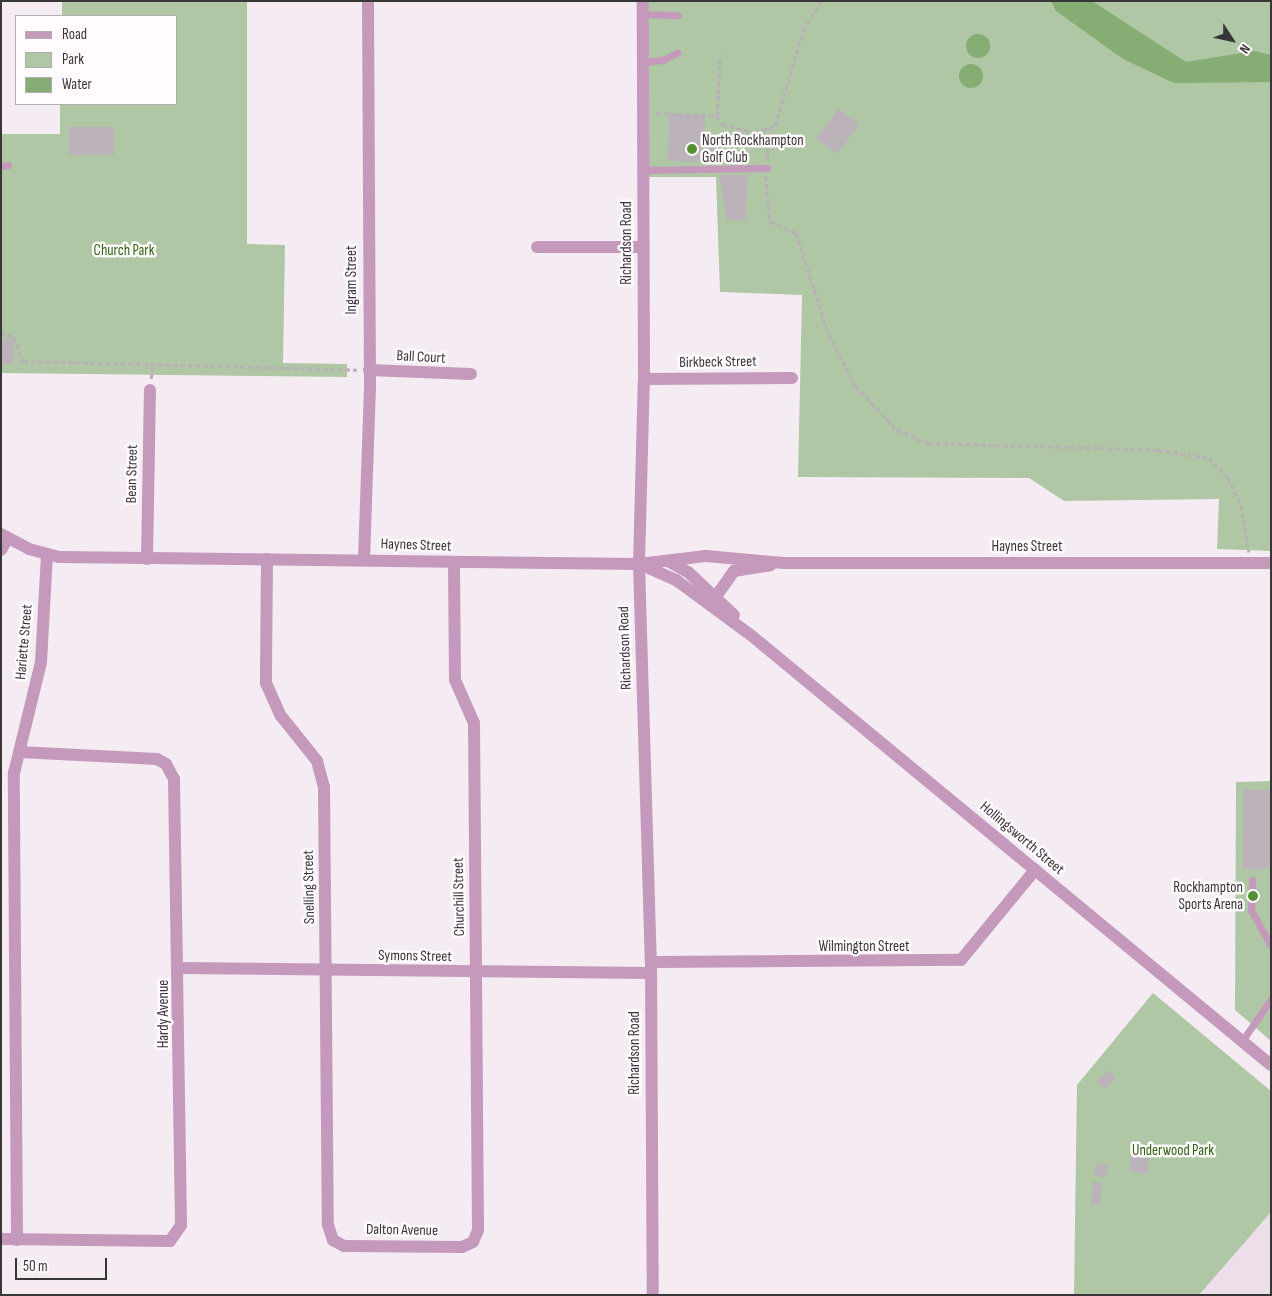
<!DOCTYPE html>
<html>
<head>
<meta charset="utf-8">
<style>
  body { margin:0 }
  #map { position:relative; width:1272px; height:1296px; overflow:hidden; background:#f5ecf3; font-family:"Sofia Sans Condensed",sans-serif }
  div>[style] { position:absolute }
  .built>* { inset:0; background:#eddee9 }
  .green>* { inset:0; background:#afc7a4 }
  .water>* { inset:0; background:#86ad74 }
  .round { border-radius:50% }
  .building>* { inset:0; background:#bbb3b9; transform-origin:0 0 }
  .path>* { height:2.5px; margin-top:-1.25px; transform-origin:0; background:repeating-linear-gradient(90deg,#b7b0b5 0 5px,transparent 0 7.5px) }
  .service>* { height:7px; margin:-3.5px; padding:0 3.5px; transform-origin:3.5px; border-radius:3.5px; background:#c499bb }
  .minor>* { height:12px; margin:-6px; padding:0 6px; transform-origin:6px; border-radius:6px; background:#c499bb }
  .tertiary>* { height:12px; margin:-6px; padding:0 6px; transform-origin:6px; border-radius:6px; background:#c499bb }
  .dots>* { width:14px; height:14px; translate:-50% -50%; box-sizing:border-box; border:2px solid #fffbfe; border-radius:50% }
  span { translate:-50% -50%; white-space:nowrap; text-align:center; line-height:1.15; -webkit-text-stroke:5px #fffbfe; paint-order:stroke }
  .poi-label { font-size:15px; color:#393638 }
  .left { translate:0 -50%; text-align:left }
  .right { translate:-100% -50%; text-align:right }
  .street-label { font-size:15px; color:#393638 }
  .park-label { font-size:15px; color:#326212 }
  .frame { position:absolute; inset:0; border:2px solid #393638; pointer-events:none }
  .legend { position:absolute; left:15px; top:15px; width:162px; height:90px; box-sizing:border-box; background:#fffbfe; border:1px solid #b0acaf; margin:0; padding:6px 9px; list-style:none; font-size:15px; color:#393638 }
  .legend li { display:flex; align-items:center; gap:10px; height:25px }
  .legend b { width:25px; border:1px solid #b0acaf }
  .north { position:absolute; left:1207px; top:15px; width:50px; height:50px; -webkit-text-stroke:4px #fffbfe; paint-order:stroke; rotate:125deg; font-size:14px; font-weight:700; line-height:20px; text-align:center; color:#393638 }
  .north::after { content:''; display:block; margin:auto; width:18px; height:22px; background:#393638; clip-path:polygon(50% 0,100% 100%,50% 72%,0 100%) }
  .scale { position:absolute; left:15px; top:1258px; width:92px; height:22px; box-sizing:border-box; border:2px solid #393638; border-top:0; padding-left:6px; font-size:15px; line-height:18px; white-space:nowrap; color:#393638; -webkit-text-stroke:4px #fffbfe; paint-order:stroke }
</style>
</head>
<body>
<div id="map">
  <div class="built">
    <i style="clip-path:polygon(1271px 1212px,1271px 1295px,1199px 1295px)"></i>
  </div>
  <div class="green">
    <i style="clip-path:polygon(62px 1px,247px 1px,247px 244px,285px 245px,283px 363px,347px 364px,347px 377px,1px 373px,1px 134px,60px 134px,60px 104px,176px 104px,176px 16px,62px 16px)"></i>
    <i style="clip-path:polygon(648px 1px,1271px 1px,1271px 551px,1217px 549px,1219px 499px,1064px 501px,1029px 478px,798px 477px,802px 295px,720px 292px,716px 177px,648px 177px)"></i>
    <i style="clip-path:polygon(1271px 781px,1271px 1041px,1235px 1010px,1236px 782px)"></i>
    <i style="clip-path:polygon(1153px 993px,1271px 1091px,1271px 1212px,1199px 1295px,1074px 1295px,1077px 1085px)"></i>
  </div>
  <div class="water">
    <i style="clip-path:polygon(1051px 1px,1092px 1px,1186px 62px,1254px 51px,1271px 55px,1271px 82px,1174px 83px,1123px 59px,1056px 11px)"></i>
    <i class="round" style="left:966px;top:34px;width:24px;height:24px"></i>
    <i class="round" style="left:959px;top:64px;width:24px;height:24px"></i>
  </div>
  <div class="building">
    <i style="left:838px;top:109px;width:26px;height:37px;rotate:36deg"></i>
    <i style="clip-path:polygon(669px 114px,705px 115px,705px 138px,716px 138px,715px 162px,668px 161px)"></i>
    <i style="left:69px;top:127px;width:45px;height:28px"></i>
    <i style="clip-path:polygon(719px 175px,748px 175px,745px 220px,727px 220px)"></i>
    <i style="left:1px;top:339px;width:13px;height:25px"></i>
    <i style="left:1243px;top:790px;width:28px;height:79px"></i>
    <i style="left:1107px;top:1070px;width:11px;height:16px;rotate:38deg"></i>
    <i style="left:1131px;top:1156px;width:18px;height:16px;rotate:6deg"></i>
    <i class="round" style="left:1094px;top:1163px;width:14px;height:14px"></i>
    <i style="left:1093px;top:1182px;width:9px;height:23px;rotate:6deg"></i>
  </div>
  <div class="path">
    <i style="left:656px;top:113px;width:61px;rotate:2.8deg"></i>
    <i style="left:717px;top:116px;width:9px;rotate:58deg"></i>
    <i style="left:722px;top:124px;width:34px;rotate:15deg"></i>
    <i style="left:755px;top:133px;width:21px;rotate:-19deg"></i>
    <i style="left:775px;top:126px;width:99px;rotate:-73.6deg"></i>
    <i style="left:803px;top:31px;width:35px;rotate:-59deg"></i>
    <i style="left:717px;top:116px;width:62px;rotate:-87.2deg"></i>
    <i style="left:767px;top:161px;width:33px;rotate:-87deg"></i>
    <i style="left:766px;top:176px;width:46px;rotate:85deg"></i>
    <i style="left:770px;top:222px;width:28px;rotate:23deg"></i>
    <i style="left:796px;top:233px;width:107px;rotate:72.1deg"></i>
    <i style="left:829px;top:335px;width:58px;rotate:62.1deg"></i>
    <i style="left:856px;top:386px;width:60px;rotate:47deg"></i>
    <i style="left:897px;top:430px;width:34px;rotate:23deg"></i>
    <i style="left:928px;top:443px;width:230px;rotate:1.7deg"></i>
    <i style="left:1158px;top:450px;width:52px;rotate:8.9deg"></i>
    <i style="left:1209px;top:458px;width:28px;rotate:46deg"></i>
    <i style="left:1228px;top:478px;width:30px;rotate:64deg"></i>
    <i style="left:1241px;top:505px;width:48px;rotate:80.3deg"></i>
    <i style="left:1px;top:332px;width:14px;rotate:21deg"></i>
    <i style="left:14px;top:337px;width:26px;rotate:69deg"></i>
    <i style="left:23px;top:361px;width:334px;rotate:1.5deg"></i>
    <i style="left:151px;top:379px;width:14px;rotate:-82deg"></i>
  </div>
  <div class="service">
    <i style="left:643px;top:14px;width:35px;rotate:2deg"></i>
    <i style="left:643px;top:62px;width:20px;rotate:-6deg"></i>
    <i style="left:663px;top:60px;width:16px;rotate:-27deg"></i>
    <i style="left:1px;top:166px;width:7px;rotate:-8deg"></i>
    <i style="left:643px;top:170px;width:124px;rotate:-0.9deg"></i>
    <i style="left:1252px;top:880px;width:30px;rotate:92deg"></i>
    <i style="left:1251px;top:910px;width:41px;rotate:60.9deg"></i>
    <i style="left:1242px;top:1041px;width:51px;rotate:-55.4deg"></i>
  </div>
  <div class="minor">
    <i style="left:537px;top:247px;width:106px"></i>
    <i style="left:369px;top:370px;width:102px;rotate:2.2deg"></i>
    <i style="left:644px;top:379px;width:148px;rotate:-0.4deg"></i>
    <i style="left:1px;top:550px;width:14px;rotate:-60deg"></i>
    <i style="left:147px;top:559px;width:169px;rotate:-89deg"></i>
    <i style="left:267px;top:559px;width:124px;rotate:90.5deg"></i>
    <i style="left:266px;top:683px;width:36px;rotate:66deg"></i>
    <i style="left:281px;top:716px;width:58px;rotate:51.3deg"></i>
    <i style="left:317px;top:761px;width:27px;rotate:75deg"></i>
    <i style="left:324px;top:787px;width:438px;rotate:89.5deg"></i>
    <i style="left:328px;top:1225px;width:16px;rotate:72deg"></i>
    <i style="left:333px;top:1240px;width:13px;rotate:29deg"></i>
    <i style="left:344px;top:1246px;width:118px;rotate:0.5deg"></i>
    <i style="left:462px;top:1247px;width:12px;rotate:-24deg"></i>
    <i style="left:473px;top:1242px;width:13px;rotate:-67deg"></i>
    <i style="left:478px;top:1230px;width:507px;rotate:-90.45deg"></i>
    <i style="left:474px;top:723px;width:47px;rotate:-113.8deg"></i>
    <i style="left:455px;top:680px;width:118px;rotate:-90.5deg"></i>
    <i style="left:364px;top:559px;width:175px;rotate:-88deg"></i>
    <i style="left:370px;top:384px;width:383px;rotate:-90.3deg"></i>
    <i style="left:639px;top:564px;width:185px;rotate:-88.5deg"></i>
    <i style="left:644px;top:379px;width:378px;rotate:-90.2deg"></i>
    <i style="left:710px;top:605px;width:42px;rotate:-54.8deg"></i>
    <i style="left:734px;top:571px;width:37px;rotate:-9deg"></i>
    <i style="left:651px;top:962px;width:310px;rotate:-0.4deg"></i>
    <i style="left:961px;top:960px;width:117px;rotate:-50.6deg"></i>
    <i style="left:179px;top:968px;width:472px;rotate:0.6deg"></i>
    <i style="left:1px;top:1239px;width:169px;rotate:0.7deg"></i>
    <i style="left:170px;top:1241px;width:19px;rotate:-55deg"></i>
    <i style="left:181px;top:1225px;width:446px;rotate:-90.9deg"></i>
    <i style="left:174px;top:779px;width:17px;rotate:-118deg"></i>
    <i style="left:166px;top:764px;width:10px;rotate:-151deg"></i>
    <i style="left:157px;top:759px;width:138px;rotate:-177.1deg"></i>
    <i style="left:17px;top:1240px;width:467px;rotate:-90.4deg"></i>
    <i style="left:14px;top:773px;width:114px;rotate:-76.3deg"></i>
    <i style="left:41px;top:662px;width:107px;rotate:-86.8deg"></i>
  </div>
  <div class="tertiary">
    <i style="left:1px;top:534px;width:32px;rotate:28deg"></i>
    <i style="left:29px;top:549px;width:31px;rotate:15deg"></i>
    <i style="left:59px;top:557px;width:580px;rotate:0.69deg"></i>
    <i style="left:639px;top:564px;width:67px;rotate:-6.8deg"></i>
    <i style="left:706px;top:556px;width:78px;rotate:5.1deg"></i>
    <i style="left:784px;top:563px;width:487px"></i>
    <i style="left:668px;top:561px;width:23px;rotate:29deg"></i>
    <i style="left:688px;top:572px;width:63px;rotate:43.1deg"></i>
    <i style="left:639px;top:564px;width:398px;rotate:88.3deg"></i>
    <i style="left:651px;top:962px;width:333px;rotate:89.7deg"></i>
    <i style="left:642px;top:565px;width:37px;rotate:24deg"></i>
    <i style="left:676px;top:580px;width:94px;rotate:36.4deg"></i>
    <i style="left:752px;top:636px;width:673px;rotate:39.58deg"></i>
  </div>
  <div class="dots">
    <i style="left:692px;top:149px;background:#539131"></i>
    <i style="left:1253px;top:896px;background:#539131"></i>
  </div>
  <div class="poi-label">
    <span class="left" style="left:702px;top:149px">North Rockhampton<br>Golf Club</span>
    <span class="right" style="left:1243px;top:896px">Rockhampton<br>Sports Arena</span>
  </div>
  <div class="street-label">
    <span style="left:627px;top:243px;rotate:-90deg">Richardson Road</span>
    <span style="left:352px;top:280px;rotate:-90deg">Ingram Street</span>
    <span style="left:421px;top:357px;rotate:3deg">Ball Court</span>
    <span style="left:718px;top:362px;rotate:-1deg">Birkbeck Street</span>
    <span style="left:132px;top:474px;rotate:-89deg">Bean Street</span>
    <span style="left:416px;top:545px;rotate:2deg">Haynes Street</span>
    <span style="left:1027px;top:547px">Haynes Street</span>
    <span style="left:24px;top:642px;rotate:-85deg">Hariette Street</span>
    <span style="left:625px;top:648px;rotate:-92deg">Richardson Road</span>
    <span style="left:1022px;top:838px;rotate:40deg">Hollingsworth Street</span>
    <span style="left:309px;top:887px;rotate:-91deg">Snelling Street</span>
    <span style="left:459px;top:897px;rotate:-91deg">Churchill Street</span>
    <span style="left:864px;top:947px">Wilmington Street</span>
    <span style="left:415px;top:956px;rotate:1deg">Symons Street</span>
    <span style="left:164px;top:1014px;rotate:-90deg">Hardy Avenue</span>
    <span style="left:635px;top:1053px;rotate:-90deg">Richardson Road</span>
    <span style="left:402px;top:1230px;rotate:1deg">Dalton Avenue</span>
  </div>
  <div class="park-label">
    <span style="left:124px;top:251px">Church Park</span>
    <span style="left:1173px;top:1151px">Underwood Park</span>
  </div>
  <div class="frame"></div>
  <ul class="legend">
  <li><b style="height:6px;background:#c499bb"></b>Road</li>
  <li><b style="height:14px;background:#afc7a4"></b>Park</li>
  <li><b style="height:14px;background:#86ad74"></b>Water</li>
  </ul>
  <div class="north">N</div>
  <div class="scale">50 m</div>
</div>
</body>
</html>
